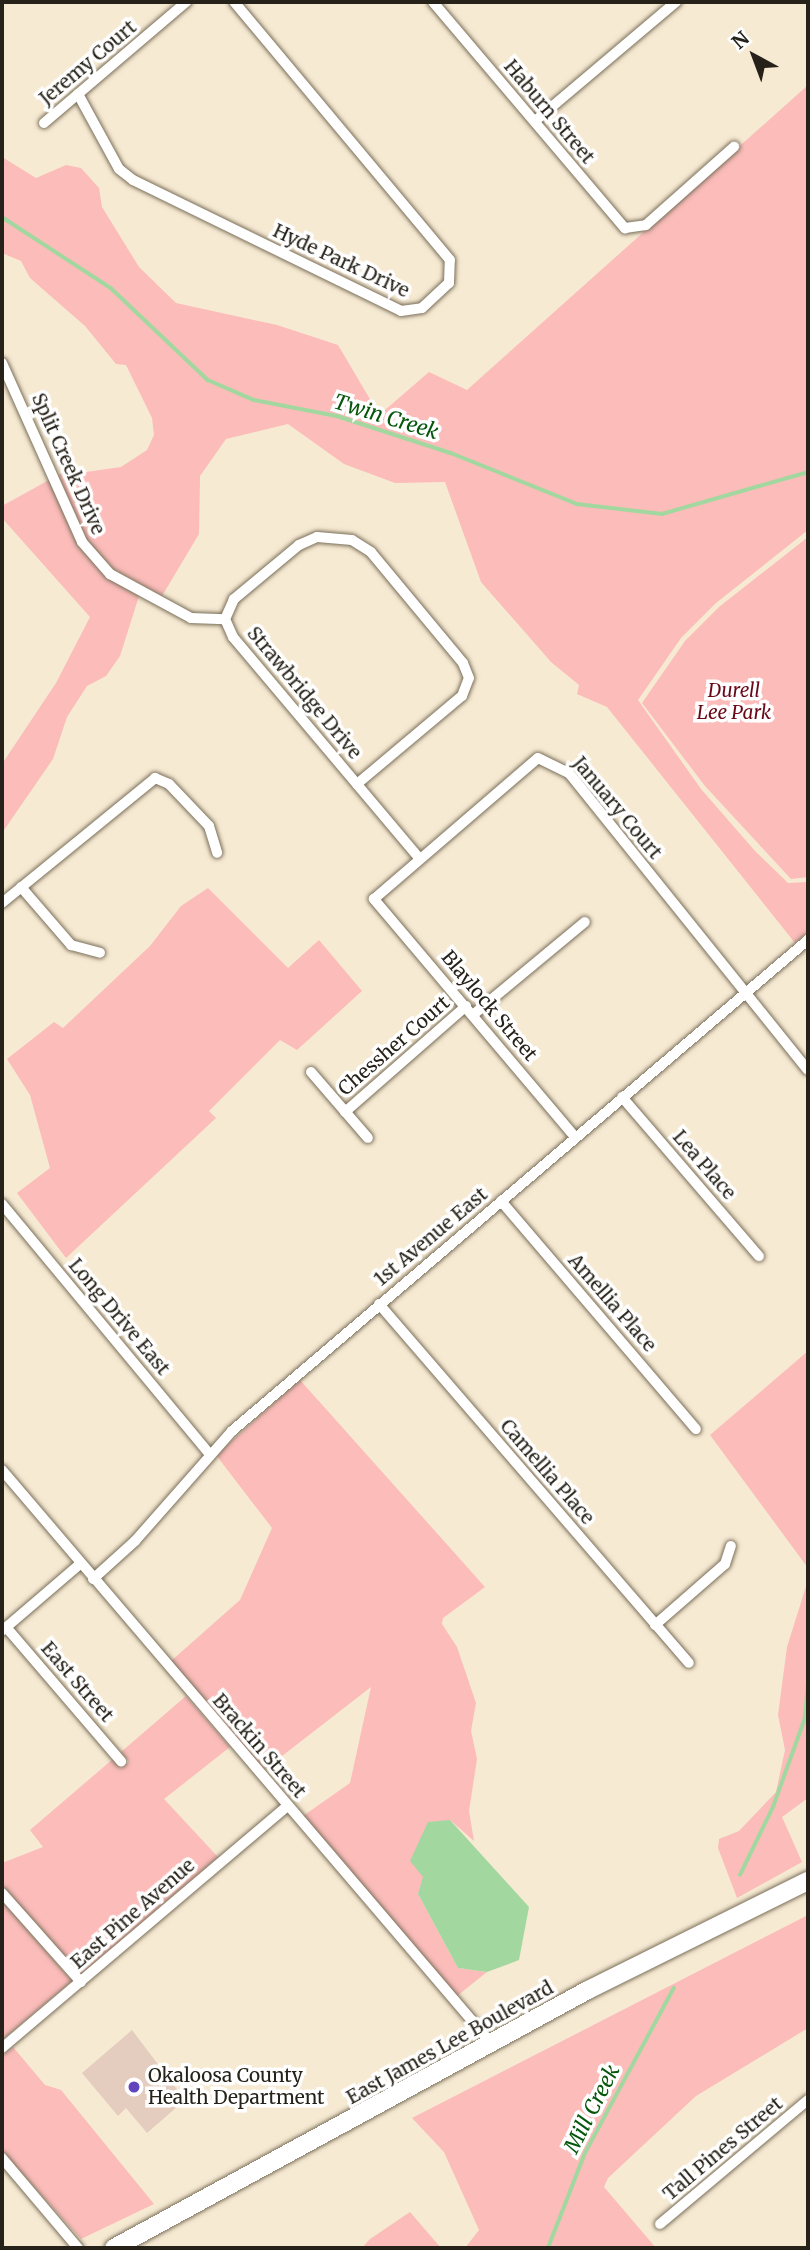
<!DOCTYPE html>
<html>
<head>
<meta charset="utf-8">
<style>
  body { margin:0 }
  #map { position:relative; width:810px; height:2250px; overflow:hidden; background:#f7ead3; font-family:Merriweather,serif }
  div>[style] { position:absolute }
  .green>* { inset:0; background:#fbbcba }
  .water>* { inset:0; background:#a2d89f }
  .stream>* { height:3.5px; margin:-1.75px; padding:0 1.75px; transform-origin:1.75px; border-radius:1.75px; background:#a2d89f }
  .building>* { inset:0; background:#e4ccbe }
  .roads { filter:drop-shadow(0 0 2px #7a6f5a) drop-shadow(0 0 2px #7a6f5a) }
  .minor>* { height:10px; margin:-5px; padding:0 5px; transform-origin:5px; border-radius:5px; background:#fff }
  .primary>* { height:18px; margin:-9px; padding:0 9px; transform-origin:9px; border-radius:9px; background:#fff }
  .dots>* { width:19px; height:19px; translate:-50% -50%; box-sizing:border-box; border:4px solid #fff; border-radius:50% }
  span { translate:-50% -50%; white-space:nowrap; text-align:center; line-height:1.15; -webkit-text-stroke:7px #fff; paint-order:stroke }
  .street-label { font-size:19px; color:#262219 }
  .park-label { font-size:19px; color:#690918; font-style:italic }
  .poi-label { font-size:19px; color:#262219 }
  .left { translate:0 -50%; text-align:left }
  .water-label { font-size:21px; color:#06560c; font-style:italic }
  .frame { position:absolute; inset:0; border:4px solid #262219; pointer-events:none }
  .north { position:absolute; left:719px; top:21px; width:70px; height:70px; -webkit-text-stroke:5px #fff; paint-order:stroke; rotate:319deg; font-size:19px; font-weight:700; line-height:28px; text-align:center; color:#262219 }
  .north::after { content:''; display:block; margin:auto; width:24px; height:32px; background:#262219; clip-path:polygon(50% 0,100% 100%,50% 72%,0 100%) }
</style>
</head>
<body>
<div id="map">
  <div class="green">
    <i style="clip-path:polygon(808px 85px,808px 530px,716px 603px,681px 638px,638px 700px,701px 789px,755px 851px,788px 883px,808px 882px,808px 932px,795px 943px,607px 707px,577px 694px,579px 685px,551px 662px,481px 582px,445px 482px,395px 483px,344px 464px,288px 424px,226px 439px,200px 476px,199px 534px,162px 596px,113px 569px,87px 540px,58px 475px,70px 469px,79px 473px,121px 467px,147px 450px,154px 435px,152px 418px,126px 365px,116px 364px,85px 326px,30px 278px,21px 261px,2px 253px,2px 157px,36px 178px,66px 165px,81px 168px,99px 188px,102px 207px,139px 267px,176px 303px,277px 325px,338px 345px,374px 406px,385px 410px,429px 372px,467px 390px)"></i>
    <i style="clip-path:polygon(49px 480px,78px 546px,106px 577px,139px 596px,120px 656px,106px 676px,87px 686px,67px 717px,53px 759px,2px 833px,2px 764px,56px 683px,90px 617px,2px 518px,2px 506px)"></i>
    <i style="clip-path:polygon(808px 537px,808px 877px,791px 879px,705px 786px,642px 703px,685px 641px,719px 607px)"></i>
    <i style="clip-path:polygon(208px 888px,288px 968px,319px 940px,362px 991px,297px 1050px,280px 1040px,209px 1111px,216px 1118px,66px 1258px,17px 1193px,50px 1168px,30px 1095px,7px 1059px,54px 1022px,63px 1028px,150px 946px,181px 906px)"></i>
    <i style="clip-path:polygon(808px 1351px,808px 1568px,710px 1435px)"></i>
    <i style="clip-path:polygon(300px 1380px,485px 1587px,443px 1618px,442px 1624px,457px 1647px,476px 1703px,471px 1731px,477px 1759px,469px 1811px,474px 1841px,450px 1820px,418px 1894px,458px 1968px,487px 1972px,457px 1996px,303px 1816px,350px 1783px,371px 1687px,264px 1770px,171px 1661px,240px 1600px,272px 1528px,216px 1455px)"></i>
    <i style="clip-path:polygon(808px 1580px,808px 1798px,782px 1817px,802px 1862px,737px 1898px,718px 1848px,719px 1839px,739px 1831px,776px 1792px,785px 1750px,778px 1715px,787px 1647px)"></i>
    <i style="clip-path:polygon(186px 1696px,230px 1747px,164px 1799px,218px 1857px,81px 1974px,2px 1885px,2px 1863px,43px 1847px,30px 1830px,113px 1759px,121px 1768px,129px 1762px,121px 1752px)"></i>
    <i style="clip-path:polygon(2px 1901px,72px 1981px,2px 2040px)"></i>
    <i style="clip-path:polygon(808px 1915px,808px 2028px,696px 2096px,608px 2178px,604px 2187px,656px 2248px,465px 2248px,479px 2230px,444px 2152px,412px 2118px)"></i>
    <i style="clip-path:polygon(13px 2047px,45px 2085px,61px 2090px,154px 2204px,81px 2239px,16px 2167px,2px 2150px,2px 2056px)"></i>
    <i style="clip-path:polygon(410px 2212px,441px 2248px,362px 2248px,370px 2239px)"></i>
  </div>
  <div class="water">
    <i style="clip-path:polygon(450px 1820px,529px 1907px,519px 1960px,487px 1972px,458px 1968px,418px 1894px,423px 1877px,410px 1861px,428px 1822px)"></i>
  </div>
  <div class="stream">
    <i style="left:2px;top:217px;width:130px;rotate:33.1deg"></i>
    <i style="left:111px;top:288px;width:134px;rotate:43.5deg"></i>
    <i style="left:208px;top:380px;width:50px;rotate:23.5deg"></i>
    <i style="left:254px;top:400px;width:85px;rotate:10.9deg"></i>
    <i style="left:337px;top:416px;width:120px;rotate:18deg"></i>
    <i style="left:451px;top:453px;width:136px;rotate:22deg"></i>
    <i style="left:577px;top:504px;width:86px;rotate:6.7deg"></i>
    <i style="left:662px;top:514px;width:152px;rotate:-16deg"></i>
    <i style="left:740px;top:1875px;width:76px;rotate:-64.1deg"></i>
    <i style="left:773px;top:1807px;width:95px;rotate:-70.2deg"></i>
    <i style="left:805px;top:1718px;width:35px;rotate:-85deg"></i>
    <i style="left:548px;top:2248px;width:102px;rotate:-68.7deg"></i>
    <i style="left:585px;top:2153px;width:187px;rotate:-61.7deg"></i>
  </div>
  <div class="building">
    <i style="clip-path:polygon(132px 2030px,185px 2100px,147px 2133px,126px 2108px,118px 2116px,82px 2073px)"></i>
  </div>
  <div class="roads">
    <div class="minor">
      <i style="left:433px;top:2px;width:297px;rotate:49.7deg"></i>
      <i style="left:625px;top:228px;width:21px;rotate:-8deg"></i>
      <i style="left:646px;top:225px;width:118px;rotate:-41.6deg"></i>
      <i style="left:78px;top:94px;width:85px;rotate:61.3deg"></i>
      <i style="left:119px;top:169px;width:18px;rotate:38deg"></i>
      <i style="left:133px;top:180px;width:298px;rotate:26deg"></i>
      <i style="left:401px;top:311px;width:21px;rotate:-8deg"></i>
      <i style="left:422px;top:308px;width:37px;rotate:-43deg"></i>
      <i style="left:449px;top:283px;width:23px;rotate:-88deg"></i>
      <i style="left:450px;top:260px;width:336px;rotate:-129.9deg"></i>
      <i style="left:535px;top:121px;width:185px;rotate:-40.2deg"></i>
      <i style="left:44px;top:123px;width:187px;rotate:-40.4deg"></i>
      <i style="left:2px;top:363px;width:196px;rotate:65.9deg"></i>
      <i style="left:82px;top:542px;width:43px;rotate:48.8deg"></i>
      <i style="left:110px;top:574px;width:92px;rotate:28.5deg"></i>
      <i style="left:191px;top:618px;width:34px;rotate:2deg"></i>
      <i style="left:357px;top:784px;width:137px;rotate:-40deg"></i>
      <i style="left:462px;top:696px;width:19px;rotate:-69deg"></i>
      <i style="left:469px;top:678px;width:16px;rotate:-112deg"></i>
      <i style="left:463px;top:663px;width:144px;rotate:-129.7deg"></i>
      <i style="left:371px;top:552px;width:22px;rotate:-148deg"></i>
      <i style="left:352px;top:540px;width:35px;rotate:-175deg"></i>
      <i style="left:317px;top:537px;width:20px;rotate:156deg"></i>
      <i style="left:299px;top:545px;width:85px;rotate:140.3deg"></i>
      <i style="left:234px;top:599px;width:22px;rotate:114deg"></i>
      <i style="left:225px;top:619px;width:20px;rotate:66deg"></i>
      <i style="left:233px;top:637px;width:287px;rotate:49.9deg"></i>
      <i style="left:21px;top:887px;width:77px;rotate:49.2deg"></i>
      <i style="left:71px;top:945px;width:30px;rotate:15deg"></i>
      <i style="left:2px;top:903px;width:198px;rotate:-39.2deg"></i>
      <i style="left:155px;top:778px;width:15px;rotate:23deg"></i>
      <i style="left:169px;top:784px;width:58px;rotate:46.4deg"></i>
      <i style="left:209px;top:826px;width:28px;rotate:73deg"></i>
      <i style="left:474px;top:1014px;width:144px;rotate:-39.7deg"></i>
      <i style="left:311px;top:1072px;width:87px;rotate:49.2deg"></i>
      <i style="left:622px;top:1097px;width:210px;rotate:49.3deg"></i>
      <i style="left:345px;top:1112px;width:161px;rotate:-41.2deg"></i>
      <i style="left:575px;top:1137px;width:312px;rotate:-130.2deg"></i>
      <i style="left:374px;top:899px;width:216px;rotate:-40.7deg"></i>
      <i style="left:538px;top:758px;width:34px;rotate:26deg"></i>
      <i style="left:569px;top:773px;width:381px;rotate:51.2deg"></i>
      <i style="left:501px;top:1201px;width:300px;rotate:49.5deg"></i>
      <i style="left:2px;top:1204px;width:324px;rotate:50.3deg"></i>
      <i style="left:379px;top:1304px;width:474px;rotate:49.2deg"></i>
      <i style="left:2px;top:1470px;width:753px;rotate:49.52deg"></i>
      <i style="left:93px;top:1579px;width:57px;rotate:-42.1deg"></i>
      <i style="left:135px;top:1541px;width:147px;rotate:-48.6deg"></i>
      <i style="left:232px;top:1431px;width:757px;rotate:-40.45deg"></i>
      <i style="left:655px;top:1625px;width:93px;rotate:-41.1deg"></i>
      <i style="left:725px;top:1564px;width:19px;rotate:-72deg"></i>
      <i style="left:6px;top:1627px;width:177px;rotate:49.4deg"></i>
      <i style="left:3px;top:1630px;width:101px;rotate:-40.6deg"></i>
      <i style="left:2px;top:1893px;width:119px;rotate:48.4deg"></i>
      <i style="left:2px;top:2048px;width:374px;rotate:-40.3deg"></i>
      <i style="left:2px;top:2158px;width:118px;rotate:49.8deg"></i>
      <i style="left:660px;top:2224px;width:193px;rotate:-40deg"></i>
    </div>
    <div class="primary">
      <i style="left:114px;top:2248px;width:540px;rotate:-28.56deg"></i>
      <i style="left:588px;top:1990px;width:246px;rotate:-26.4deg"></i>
    </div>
  </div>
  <div class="dots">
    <i style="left:134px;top:2087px;background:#6245bd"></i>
  </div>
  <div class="street-label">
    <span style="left:88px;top:63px;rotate:-40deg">Jeremy Court</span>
    <span style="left:549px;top:112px;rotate:50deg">Haburn Street</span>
    <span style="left:341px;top:261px;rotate:25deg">Hyde Park Drive</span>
    <span style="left:68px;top:464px;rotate:66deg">Split Creek Drive</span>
    <span style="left:304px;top:693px;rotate:50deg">Strawbridge Drive</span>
    <span style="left:617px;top:808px;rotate:50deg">January Court</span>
    <span style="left:489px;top:1006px;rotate:50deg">Blaylock Street</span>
    <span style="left:394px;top:1046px;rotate:-41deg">Chessher Court</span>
    <span style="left:704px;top:1165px;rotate:49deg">Lea Place</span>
    <span style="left:431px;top:1237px;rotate:-40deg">1st Avenue East</span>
    <span style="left:612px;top:1303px;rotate:49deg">Amellia Place</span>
    <span style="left:119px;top:1317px;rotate:50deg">Long Drive East</span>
    <span style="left:547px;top:1472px;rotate:49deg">Camellia Place</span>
    <span style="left:77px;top:1682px;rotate:49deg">East Street</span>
    <span style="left:259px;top:1746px;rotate:49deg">Brackin Street</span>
    <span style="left:133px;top:1914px;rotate:-41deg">East Pine Avenue</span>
    <span style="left:450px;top:2043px;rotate:-29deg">East James Lee Boulevard</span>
    <span style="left:723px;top:2149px;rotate:-40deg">Tall Pines Street</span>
  </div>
  <div class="park-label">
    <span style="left:734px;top:702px">Durell<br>Lee Park</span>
  </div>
  <div class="poi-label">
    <span class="left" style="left:148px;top:2087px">Okaloosa County<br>Health Department</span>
  </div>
  <div class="water-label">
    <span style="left:386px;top:417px;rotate:17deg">Twin Creek</span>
    <span style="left:592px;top:2109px;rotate:-63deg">Mill Creek</span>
  </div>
  <div class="frame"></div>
  <div class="north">N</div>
</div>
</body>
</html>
